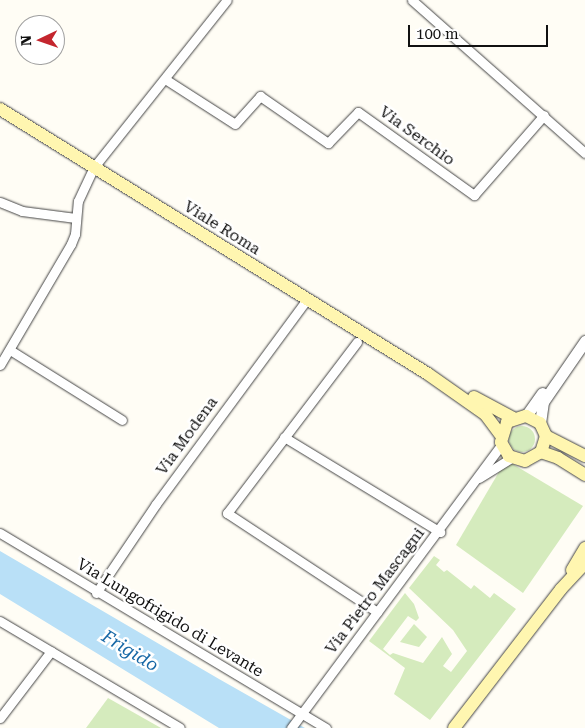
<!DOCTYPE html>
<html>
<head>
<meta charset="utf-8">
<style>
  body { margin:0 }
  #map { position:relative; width:585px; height:728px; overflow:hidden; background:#fffdf5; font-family:"Roboto Serif",serif }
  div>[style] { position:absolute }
  .green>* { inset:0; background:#d5ebbd }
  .round { border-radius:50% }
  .water>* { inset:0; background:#b9e0f7 }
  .roads { filter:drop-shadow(0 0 1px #444) drop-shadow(0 0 1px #444) }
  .minor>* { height:9px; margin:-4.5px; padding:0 4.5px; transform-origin:4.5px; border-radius:4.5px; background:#fff }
  .tertiary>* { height:11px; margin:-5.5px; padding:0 5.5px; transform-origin:5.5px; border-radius:5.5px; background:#fff }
  .secondary>* { height:12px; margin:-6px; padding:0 6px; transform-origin:6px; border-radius:6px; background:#fff6b0 }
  span { translate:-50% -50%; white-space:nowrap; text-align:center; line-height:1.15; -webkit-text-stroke:5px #fff; paint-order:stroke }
  .street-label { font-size:16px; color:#111 }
  .water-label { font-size:18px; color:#1768a6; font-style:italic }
  .north { position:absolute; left:15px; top:15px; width:50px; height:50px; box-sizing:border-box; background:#fff; border:1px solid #a0a0a0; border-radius:50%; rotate:267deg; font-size:14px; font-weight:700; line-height:20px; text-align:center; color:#111 }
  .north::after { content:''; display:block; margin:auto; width:18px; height:22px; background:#c4262e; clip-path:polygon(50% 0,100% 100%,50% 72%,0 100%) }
  .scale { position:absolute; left:408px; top:25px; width:140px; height:22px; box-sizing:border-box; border:2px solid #111; border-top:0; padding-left:6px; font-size:15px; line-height:18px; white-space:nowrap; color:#111; -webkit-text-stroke:4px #fff; paint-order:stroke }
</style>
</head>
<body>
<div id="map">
  <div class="green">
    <i class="round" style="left:509px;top:426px;width:26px;height:26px"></i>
    <i style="clip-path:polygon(506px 460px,583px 506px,523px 593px,456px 545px)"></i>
    <i style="clip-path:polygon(434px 556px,440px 560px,436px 565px,444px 572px,447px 570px,471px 589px,474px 585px,490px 598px,494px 593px,516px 609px,430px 720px,394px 694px,405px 668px,369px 641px,405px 593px,414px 604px,419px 618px,416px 621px,408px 616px,383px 649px,390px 655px,393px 653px,423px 663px,442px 637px,452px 654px,443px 666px,451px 672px,467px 651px,453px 630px,409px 588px)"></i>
    <i style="clip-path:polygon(414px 624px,427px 637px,419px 647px,400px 642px)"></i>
    <i style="clip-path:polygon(108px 698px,161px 728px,86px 728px)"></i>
  </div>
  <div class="water">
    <i style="clip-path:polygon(0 551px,219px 679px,305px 728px,219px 728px,0 594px)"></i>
  </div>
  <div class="roads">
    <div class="minor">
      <i style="left:412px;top:0;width:231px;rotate:41.5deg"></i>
      <i style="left:165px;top:79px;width:83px;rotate:32.7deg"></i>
      <i style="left:235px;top:124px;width:38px;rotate:-48deg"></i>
      <i style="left:260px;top:96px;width:83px;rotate:34.7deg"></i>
      <i style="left:328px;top:143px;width:43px;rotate:-45.9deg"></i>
      <i style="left:358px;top:112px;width:143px;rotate:35.6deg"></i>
      <i style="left:474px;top:195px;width:106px;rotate:-48.8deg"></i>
      <i style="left:0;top:202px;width:24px;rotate:22deg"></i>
      <i style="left:22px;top:211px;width:54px;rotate:7.4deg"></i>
      <i style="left:357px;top:342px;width:215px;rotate:127.2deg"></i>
      <i style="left:227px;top:513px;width:180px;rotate:33.4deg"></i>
      <i style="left:10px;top:350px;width:132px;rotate:32deg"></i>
      <i style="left:0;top:365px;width:140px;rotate:-59.6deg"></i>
      <i style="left:71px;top:244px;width:11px;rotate:-68deg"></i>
      <i style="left:75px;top:234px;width:33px;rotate:-85deg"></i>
      <i style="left:78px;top:201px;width:38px;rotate:-65deg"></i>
      <i style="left:94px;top:167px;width:213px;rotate:-51.5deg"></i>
      <i style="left:284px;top:437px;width:183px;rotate:31.3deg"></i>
      <i style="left:479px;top:478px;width:38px;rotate:-32deg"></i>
      <i style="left:0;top:533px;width:380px;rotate:30.9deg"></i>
      <i style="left:96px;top:593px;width:107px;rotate:-56deg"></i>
      <i style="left:156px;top:504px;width:255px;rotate:-53.6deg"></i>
      <i style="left:0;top:621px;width:209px;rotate:30.7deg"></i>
      <i style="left:0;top:718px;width:84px;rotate:-52.7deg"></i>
      <i style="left:291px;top:728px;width:352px;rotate:-53.4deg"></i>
    </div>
    <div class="tertiary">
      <i style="left:526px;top:416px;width:28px;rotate:-55deg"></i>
      <i style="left:540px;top:423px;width:21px;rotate:-82deg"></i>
      <i style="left:543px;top:402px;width:74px;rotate:-55.5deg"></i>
    </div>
    <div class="secondary">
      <i style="left:0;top:109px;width:503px;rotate:31.76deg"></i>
      <i style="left:428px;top:374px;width:70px;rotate:35.1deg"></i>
      <i style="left:485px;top:414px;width:26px;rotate:53deg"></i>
      <i style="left:474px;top:397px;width:44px;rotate:28.3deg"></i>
      <i style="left:546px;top:436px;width:17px;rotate:107deg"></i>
      <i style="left:541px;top:452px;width:18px;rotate:151deg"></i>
      <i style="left:525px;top:461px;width:17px;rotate:-163deg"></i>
      <i style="left:509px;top:456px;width:16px;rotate:-120deg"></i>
      <i style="left:501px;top:442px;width:21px;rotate:-73deg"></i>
      <i style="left:507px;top:422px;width:20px;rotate:-18deg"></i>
      <i style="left:526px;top:416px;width:16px;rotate:27deg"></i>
      <i style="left:540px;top:423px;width:14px;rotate:65deg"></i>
      <i style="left:546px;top:436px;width:44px;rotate:27.1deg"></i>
      <i style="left:541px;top:452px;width:18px;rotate:19deg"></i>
      <i style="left:558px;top:458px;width:32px;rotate:32deg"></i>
      <i style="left:572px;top:570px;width:26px;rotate:-59deg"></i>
      <i style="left:454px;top:728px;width:175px;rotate:-52.4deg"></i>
      <i style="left:561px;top:589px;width:35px;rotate:-47deg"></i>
    </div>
  </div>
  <div class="street-label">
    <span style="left:417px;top:136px;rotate:36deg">Via Serchio</span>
    <span style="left:222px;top:228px;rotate:32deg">Viale Roma</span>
    <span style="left:187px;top:436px;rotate:-54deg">Via Modena</span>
    <span style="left:375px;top:591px;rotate:-53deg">Via Pietro Mascagni</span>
    <span style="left:170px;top:618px;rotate:31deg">Via Lungofrigido di Levante</span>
  </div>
  <div class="water-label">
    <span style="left:130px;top:651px;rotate:31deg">Frigido</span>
  </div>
  <div class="north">N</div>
  <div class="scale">100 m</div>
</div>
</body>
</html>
